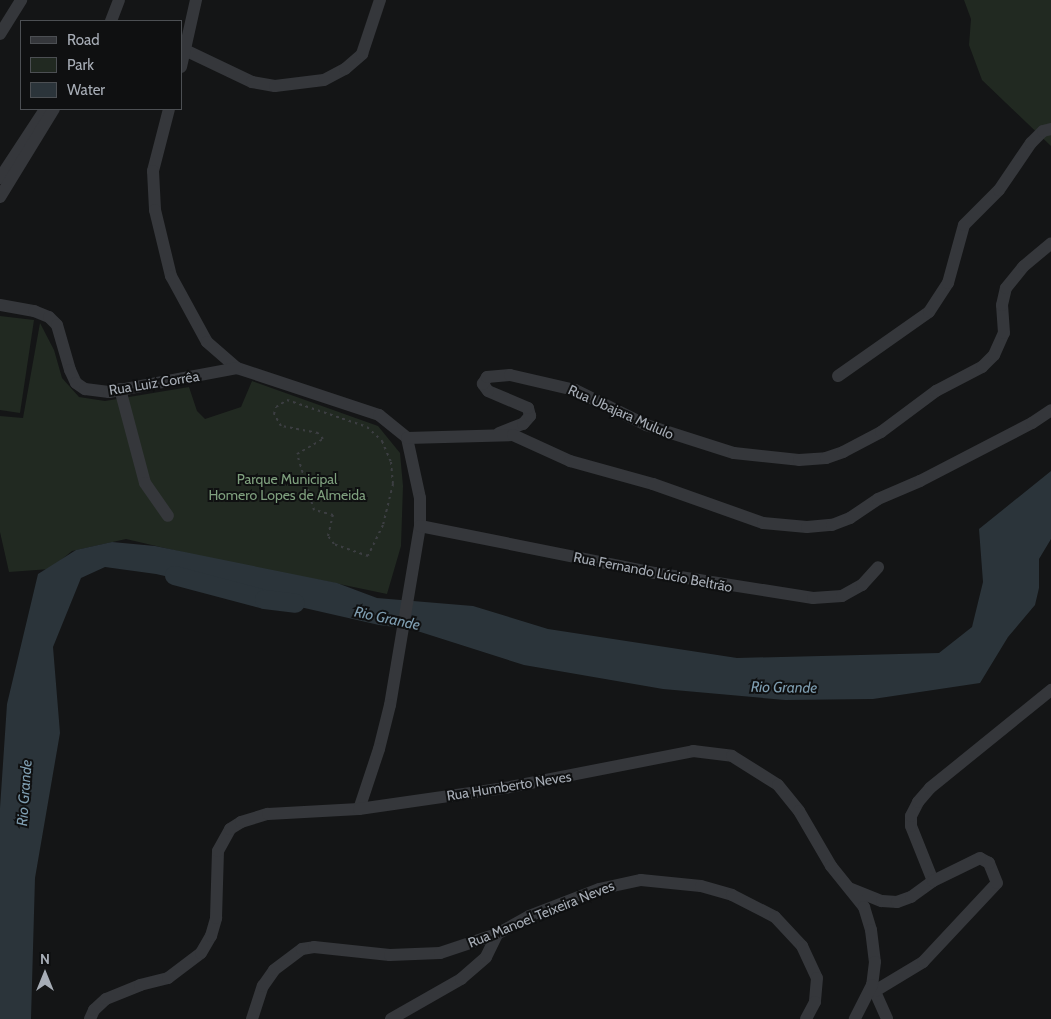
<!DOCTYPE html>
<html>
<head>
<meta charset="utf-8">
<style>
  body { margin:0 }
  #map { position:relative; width:1051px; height:1019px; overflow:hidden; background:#141516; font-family:Cabin,sans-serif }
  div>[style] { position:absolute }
  .green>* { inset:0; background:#212921 }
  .water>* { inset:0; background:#2b343a }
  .river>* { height:19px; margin:-9.5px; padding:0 9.5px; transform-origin:9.5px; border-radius:9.5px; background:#2b343a }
  .path>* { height:2px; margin-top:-1px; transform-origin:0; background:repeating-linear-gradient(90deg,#3c3e42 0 2.5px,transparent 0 6.5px) }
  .minor>* { height:12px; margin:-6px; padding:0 6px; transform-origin:6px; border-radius:6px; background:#35373b }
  span { translate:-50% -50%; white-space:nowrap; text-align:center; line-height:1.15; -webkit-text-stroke:4px #0f1011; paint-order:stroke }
  .street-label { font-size:14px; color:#a7adb6 }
  .park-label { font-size:14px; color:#7fa07e }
  .water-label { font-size:15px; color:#7e9db0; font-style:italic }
  .legend { position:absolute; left:20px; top:20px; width:162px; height:90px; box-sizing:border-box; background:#0f1011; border:1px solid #4c4f53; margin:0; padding:6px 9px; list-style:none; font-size:15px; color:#a7adb6 }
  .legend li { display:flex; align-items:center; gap:10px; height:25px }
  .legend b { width:25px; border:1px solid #4c4f53 }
  .north { position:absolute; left:20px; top:949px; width:50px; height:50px; -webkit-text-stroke:4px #0f1011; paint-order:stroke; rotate:0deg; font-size:14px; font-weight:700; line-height:20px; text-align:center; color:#a7adb6 }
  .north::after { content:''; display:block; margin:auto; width:18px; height:22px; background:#a7adb6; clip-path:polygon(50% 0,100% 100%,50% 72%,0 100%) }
</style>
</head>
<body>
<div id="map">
  <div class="green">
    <i style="clip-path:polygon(964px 0,1051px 0,1051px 146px,982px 80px,969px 45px,971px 19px)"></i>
    <i style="clip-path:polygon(0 316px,34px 320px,20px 413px,0 410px)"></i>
    <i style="clip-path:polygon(40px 323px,54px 350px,62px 378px,79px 397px,105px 401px,189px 387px,197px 411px,205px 419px,241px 407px,252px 381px,378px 426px,400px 453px,403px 486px,401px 546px,387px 594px,320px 580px,272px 573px,126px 539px,72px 551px,50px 569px,9px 572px,0 532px,0 416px,23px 418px)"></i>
  </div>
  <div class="water">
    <i style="clip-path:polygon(1051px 471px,1051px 539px,1039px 559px,1039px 588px,1035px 605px,1008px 637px,980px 683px,873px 699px,785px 700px,663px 689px,524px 665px,411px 629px,379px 625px,156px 574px,105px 567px,81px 578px,53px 647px,60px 733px,35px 878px,31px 1019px,0 1019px,0 808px,7px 704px,38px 574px,76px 550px,112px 542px,155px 546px,337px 583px,377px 598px,473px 606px,548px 629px,737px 658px,939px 653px,972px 627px,983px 582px,979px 529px)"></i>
  </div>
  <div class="river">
    <i style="left:174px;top:575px;width:93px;rotate:14.9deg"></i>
    <i style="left:264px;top:599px;width:31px;rotate:7deg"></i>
  </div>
  <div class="path">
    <i style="left:287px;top:400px;width:84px;rotate:18.6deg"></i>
    <i style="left:367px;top:427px;width:21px;rotate:43deg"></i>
    <i style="left:382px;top:441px;width:23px;rotate:67deg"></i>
    <i style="left:391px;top:462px;width:22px;rotate:85deg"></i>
    <i style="left:393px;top:484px;width:42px;rotate:103.7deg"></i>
    <i style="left:383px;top:525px;width:34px;rotate:116deg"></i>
    <i style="left:368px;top:556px;width:36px;rotate:-161deg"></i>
    <i style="left:334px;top:544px;width:10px;rotate:-127deg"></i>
    <i style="left:328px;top:536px;width:22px;rotate:-77deg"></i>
    <i style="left:333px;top:515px;width:20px;rotate:-165deg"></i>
    <i style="left:314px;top:510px;width:59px;rotate:-106.9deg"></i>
    <i style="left:297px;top:454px;width:30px;rotate:-30deg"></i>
    <i style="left:323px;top:439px;width:8px;rotate:-130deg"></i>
    <i style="left:318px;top:433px;width:38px;rotate:-169deg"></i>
    <i style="left:281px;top:426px;width:14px;rotate:-120deg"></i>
    <i style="left:274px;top:414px;width:7px;rotate:-74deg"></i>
    <i style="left:276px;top:407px;width:13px;rotate:-32deg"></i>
  </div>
  <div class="minor">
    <i style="left:111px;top:21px;width:22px;rotate:-69deg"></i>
    <i style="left:0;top:34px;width:40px;rotate:-58deg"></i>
    <i style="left:187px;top:51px;width:72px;rotate:25.5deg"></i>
    <i style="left:252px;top:82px;width:23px;rotate:10deg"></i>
    <i style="left:275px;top:86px;width:49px;rotate:-7deg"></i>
    <i style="left:324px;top:80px;width:24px;rotate:-28deg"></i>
    <i style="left:345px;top:69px;width:23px;rotate:-41deg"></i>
    <i style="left:362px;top:54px;width:57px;rotate:-71.6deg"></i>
    <i style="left:181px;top:67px;width:69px;rotate:-77.4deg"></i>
    <i style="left:169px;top:109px;width:64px;rotate:104.5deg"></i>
    <i style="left:153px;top:171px;width:39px;rotate:87deg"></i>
    <i style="left:155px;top:210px;width:68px;rotate:76.4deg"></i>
    <i style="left:171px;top:276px;width:75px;rotate:61.4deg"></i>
    <i style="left:207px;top:342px;width:40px;rotate:41deg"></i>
    <i style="left:237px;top:368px;width:150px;rotate:18.3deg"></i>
    <i style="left:379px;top:415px;width:36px;rotate:39deg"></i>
    <i style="left:407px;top:438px;width:61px;rotate:77.8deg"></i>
    <i style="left:420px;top:498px;width:28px;rotate:90deg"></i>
    <i style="left:420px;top:526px;width:181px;rotate:99.5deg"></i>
    <i style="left:390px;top:705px;width:45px;rotate:104deg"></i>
    <i style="left:379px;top:749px;width:63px;rotate:108.4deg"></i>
    <i style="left:0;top:178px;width:80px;rotate:-56.7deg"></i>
    <i style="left:0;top:197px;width:103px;rotate:-58.5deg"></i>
    <i style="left:0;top:305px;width:35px;rotate:10deg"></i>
    <i style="left:34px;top:311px;width:16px;rotate:22deg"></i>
    <i style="left:49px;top:317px;width:11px;rotate:45deg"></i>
    <i style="left:57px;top:325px;width:47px;rotate:73.9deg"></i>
    <i style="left:70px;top:370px;width:14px;rotate:65deg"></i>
    <i style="left:76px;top:383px;width:11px;rotate:34deg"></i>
    <i style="left:85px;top:389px;width:24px;rotate:7deg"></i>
    <i style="left:109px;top:392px;width:130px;rotate:-10.6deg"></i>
    <i style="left:838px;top:376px;width:111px;rotate:-35.1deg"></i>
    <i style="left:929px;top:312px;width:35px;rotate:-57deg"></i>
    <i style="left:948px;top:283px;width:60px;rotate:-74.6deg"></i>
    <i style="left:964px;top:225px;width:49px;rotate:-45deg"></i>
    <i style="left:999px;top:190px;width:57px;rotate:-55.8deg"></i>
    <i style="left:1031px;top:143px;width:17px;rotate:-45deg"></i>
    <i style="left:1043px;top:131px;width:8px;rotate:-14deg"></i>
    <i style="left:120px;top:389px;width:97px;rotate:75.1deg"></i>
    <i style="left:145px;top:483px;width:40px;rotate:55.1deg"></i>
    <i style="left:499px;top:433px;width:26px;rotate:-21deg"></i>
    <i style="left:523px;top:424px;width:11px;rotate:-49deg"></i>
    <i style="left:530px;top:416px;width:8px;rotate:-104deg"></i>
    <i style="left:528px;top:408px;width:43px;rotate:-157deg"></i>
    <i style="left:488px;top:391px;width:9px;rotate:-126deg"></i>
    <i style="left:483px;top:384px;width:8px;rotate:-60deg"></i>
    <i style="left:487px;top:377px;width:23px;rotate:-5deg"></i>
    <i style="left:510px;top:375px;width:67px;rotate:13deg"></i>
    <i style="left:575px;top:390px;width:79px;rotate:26.2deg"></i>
    <i style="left:646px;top:425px;width:92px;rotate:17.7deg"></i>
    <i style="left:734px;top:453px;width:65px;rotate:6.1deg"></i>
    <i style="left:799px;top:460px;width:27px;rotate:-4deg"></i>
    <i style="left:826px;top:458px;width:18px;rotate:-19deg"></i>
    <i style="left:843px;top:452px;width:43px;rotate:-27.8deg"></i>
    <i style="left:881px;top:432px;width:69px;rotate:-36.7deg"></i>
    <i style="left:936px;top:391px;width:52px;rotate:-27.6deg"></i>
    <i style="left:982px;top:367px;width:17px;rotate:-45deg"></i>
    <i style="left:994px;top:355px;width:24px;rotate:-66deg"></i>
    <i style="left:1004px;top:333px;width:28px;rotate:-94deg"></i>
    <i style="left:1002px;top:305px;width:17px;rotate:-77deg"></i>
    <i style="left:1006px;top:288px;width:28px;rotate:-51deg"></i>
    <i style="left:1024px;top:266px;width:35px;rotate:-40deg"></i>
    <i style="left:407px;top:438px;width:106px;rotate:-1.6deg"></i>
    <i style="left:513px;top:435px;width:63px;rotate:24.5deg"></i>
    <i style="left:570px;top:461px;width:86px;rotate:15.5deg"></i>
    <i style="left:653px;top:484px;width:117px;rotate:19.5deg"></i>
    <i style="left:763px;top:523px;width:44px;rotate:5.2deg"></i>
    <i style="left:807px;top:527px;width:25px;rotate:-5deg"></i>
    <i style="left:832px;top:525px;width:19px;rotate:-21deg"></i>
    <i style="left:850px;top:518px;width:34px;rotate:-34deg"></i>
    <i style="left:878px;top:499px;width:46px;rotate:-23.2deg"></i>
    <i style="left:920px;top:481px;width:126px;rotate:-27.4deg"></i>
    <i style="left:1032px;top:423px;width:23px;rotate:-34deg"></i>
    <i style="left:420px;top:526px;width:240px;rotate:11.3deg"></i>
    <i style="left:655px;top:573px;width:160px;rotate:9deg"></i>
    <i style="left:813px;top:598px;width:29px;rotate:-4deg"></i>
    <i style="left:842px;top:596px;width:23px;rotate:-29deg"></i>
    <i style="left:862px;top:585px;width:24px;rotate:-48deg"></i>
    <i style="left:849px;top:888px;width:35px;rotate:22deg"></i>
    <i style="left:882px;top:901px;width:15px;rotate:4deg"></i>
    <i style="left:897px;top:902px;width:15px;rotate:-20deg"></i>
    <i style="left:911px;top:897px;width:27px;rotate:-36deg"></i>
    <i style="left:933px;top:881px;width:59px;rotate:-111.8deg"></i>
    <i style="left:911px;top:826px;width:10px;rotate:-90deg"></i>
    <i style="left:911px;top:816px;width:16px;rotate:-63deg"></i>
    <i style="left:918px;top:802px;width:18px;rotate:-49deg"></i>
    <i style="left:930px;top:788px;width:156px;rotate:-39deg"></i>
    <i style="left:872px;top:985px;width:37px;rotate:66deg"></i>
    <i style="left:875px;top:991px;width:56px;rotate:-31.1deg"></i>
    <i style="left:923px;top:962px;width:108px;rotate:-46.9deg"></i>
    <i style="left:997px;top:883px;width:22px;rotate:-112deg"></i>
    <i style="left:989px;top:863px;width:10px;rotate:-151deg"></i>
    <i style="left:980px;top:858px;width:52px;rotate:153.9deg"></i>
    <i style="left:90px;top:1019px;width:10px;rotate:-66deg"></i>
    <i style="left:94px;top:1010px;width:16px;rotate:-43deg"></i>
    <i style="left:106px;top:999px;width:37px;rotate:-22deg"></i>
    <i style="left:140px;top:985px;width:29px;rotate:-14deg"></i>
    <i style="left:168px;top:978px;width:41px;rotate:-37.1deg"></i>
    <i style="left:201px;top:953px;width:20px;rotate:-60deg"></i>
    <i style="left:211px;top:936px;width:19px;rotate:-74deg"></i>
    <i style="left:216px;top:918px;width:67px;rotate:-88.3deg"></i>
    <i style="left:218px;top:851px;width:25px;rotate:-61deg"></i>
    <i style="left:230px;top:829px;width:13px;rotate:-32deg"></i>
    <i style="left:241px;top:822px;width:28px;rotate:-17deg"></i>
    <i style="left:268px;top:814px;width:91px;rotate:-3.1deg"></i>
    <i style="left:359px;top:809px;width:148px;rotate:-8.2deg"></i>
    <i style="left:505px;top:788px;width:192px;rotate:-11.1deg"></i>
    <i style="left:693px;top:751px;width:39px;rotate:7deg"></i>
    <i style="left:732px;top:756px;width:54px;rotate:32.2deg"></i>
    <i style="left:778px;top:785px;width:33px;rotate:51deg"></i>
    <i style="left:799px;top:811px;width:64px;rotate:59.8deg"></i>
    <i style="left:831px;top:866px;width:53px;rotate:51.2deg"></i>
    <i style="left:864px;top:907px;width:24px;rotate:73deg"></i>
    <i style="left:871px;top:930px;width:32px;rotate:83deg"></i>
    <i style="left:875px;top:962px;width:23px;rotate:97deg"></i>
    <i style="left:872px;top:985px;width:38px;rotate:117deg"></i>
    <i style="left:252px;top:1019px;width:35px;rotate:-72deg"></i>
    <i style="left:263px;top:986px;width:19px;rotate:-55deg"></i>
    <i style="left:274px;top:970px;width:35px;rotate:-37deg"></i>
    <i style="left:302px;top:949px;width:12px;rotate:-9deg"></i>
    <i style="left:314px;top:947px;width:76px;rotate:6deg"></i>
    <i style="left:390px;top:955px;width:50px;rotate:-2.3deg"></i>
    <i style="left:440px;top:953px;width:60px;rotate:-18.4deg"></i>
    <i style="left:497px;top:934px;width:37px;rotate:-29deg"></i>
    <i style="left:529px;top:916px;width:75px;rotate:-21.1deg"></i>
    <i style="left:599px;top:889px;width:43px;rotate:-12.1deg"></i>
    <i style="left:641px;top:880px;width:60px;rotate:5.7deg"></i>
    <i style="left:701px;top:886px;width:32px;rotate:16deg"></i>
    <i style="left:732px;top:895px;width:48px;rotate:27.1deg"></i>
    <i style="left:775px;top:917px;width:40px;rotate:47deg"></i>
    <i style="left:802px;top:946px;width:35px;rotate:65deg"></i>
    <i style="left:817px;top:978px;width:24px;rotate:95deg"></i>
    <i style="left:815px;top:1002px;width:19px;rotate:118deg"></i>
    <i style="left:391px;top:1019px;width:81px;rotate:-29.7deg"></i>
    <i style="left:461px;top:979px;width:33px;rotate:-41deg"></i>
    <i style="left:486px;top:957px;width:25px;rotate:-64deg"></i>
  </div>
  <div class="street-label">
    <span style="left:154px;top:383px;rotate:-9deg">Rua Luiz Corrêa</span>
    <span style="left:621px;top:412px;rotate:24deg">Rua Ubajara Mululo</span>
    <span style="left:653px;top:572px;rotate:11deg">Rua Fernando Lúcio Beltrão</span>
    <span style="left:509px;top:786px;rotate:-9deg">Rua Humberto Neves</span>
    <span style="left:541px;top:914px;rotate:-22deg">Rua Manoel Teixeira Neves</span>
  </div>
  <div class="park-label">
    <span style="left:287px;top:487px">Parque Municipal<br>Homero Lopes de Almeida</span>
  </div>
  <div class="water-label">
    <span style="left:387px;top:619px;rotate:12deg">Rio Grande</span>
    <span style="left:784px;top:688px;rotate:1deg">Rio Grande</span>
    <span style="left:25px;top:793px;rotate:-86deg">Rio Grande</span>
  </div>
  <ul class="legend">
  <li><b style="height:6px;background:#35373b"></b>Road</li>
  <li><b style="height:14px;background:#212921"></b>Park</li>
  <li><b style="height:14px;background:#2b343a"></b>Water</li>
  </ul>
  <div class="north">N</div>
</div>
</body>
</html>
